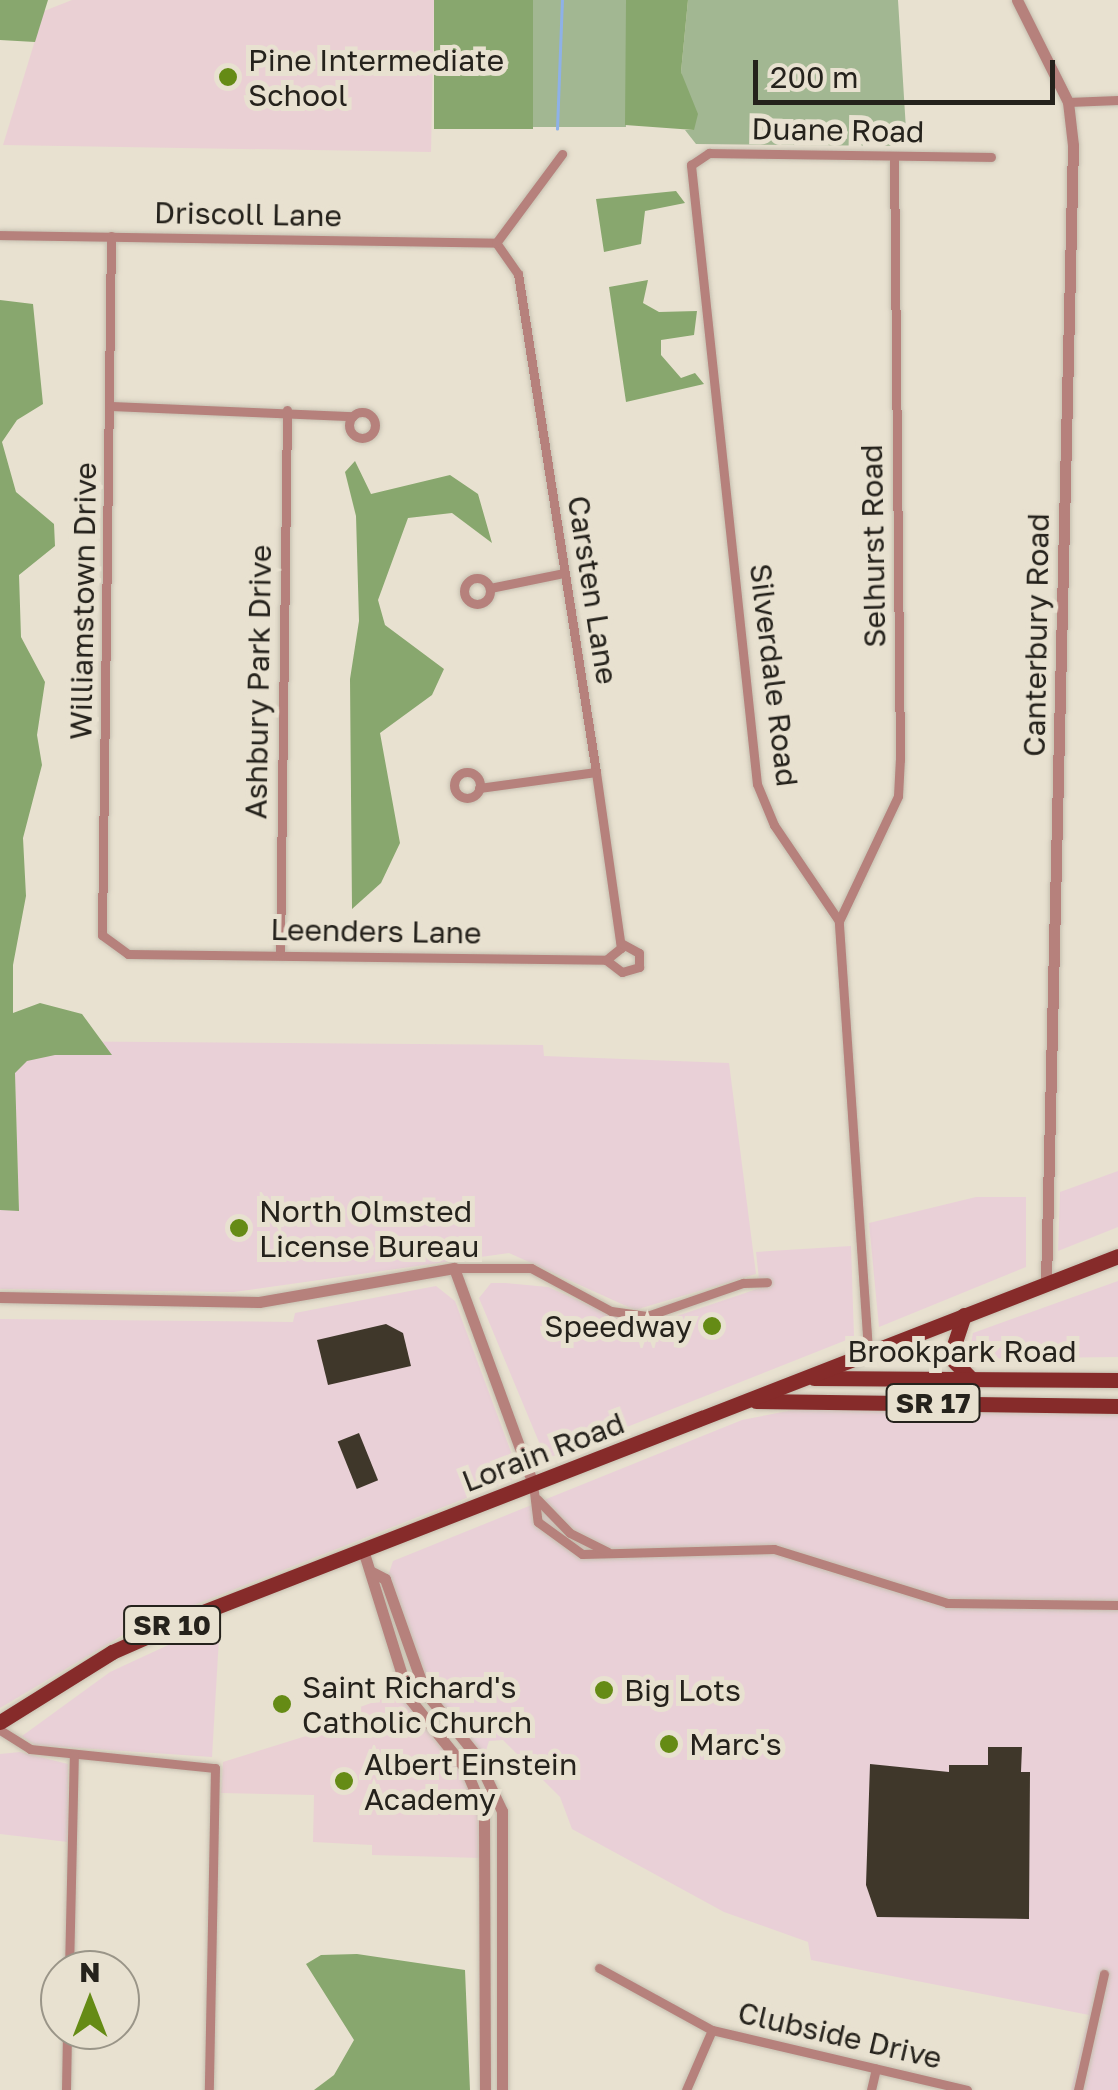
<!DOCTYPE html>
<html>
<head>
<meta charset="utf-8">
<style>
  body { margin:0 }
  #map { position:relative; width:1118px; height:2090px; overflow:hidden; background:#e8e1d0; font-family:"Golos Text",sans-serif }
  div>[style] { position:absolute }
  .commercial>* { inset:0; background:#e9d0d7 }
  .education>* { inset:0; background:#ead0d4 }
  .green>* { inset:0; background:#a2b792; transform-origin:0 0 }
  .forest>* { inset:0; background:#88a76e; transform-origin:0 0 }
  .stream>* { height:2.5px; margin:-1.25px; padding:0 1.25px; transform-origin:1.25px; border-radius:1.25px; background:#8eb1e7 }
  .building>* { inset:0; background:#3f372a; transform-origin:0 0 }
  .roads { filter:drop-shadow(0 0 2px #c5bfb0) drop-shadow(0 0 2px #c5bfb0) }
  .minor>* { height:9px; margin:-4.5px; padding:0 4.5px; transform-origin:4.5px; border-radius:4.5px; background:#b6817c }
  .minor>.ring { margin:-4.5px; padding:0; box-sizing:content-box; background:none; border:9px solid #b6817c; border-radius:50% }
  .tertiary>* { height:11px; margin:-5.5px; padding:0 5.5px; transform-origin:5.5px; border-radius:5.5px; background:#b6817c }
  .primary>* { height:15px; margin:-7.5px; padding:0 7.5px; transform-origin:7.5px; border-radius:7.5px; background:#862b2a }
  .dots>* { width:28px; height:28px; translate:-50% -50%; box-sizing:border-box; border:5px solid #e8e1d0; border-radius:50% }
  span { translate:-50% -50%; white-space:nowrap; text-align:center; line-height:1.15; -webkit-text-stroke:10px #e8e1d0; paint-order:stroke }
  .shield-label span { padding:2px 8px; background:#e8e1d0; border:2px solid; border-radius:8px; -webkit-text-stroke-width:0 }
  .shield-label { font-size:28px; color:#25221c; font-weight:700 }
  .poi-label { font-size:30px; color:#25221c }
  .left { translate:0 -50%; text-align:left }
  .right { translate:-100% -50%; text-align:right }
  .street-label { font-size:30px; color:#25221c }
  .north { position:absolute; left:40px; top:1950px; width:100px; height:100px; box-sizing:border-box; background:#e8e1d0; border:2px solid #9a9588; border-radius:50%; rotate:0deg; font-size:28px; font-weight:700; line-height:40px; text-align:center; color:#25221c }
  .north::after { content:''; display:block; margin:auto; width:35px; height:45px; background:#658b15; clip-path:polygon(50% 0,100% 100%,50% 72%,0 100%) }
  .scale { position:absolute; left:753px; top:60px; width:302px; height:45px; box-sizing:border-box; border:5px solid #25221c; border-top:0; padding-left:12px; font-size:30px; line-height:35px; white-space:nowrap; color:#25221c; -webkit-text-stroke:8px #e8e1d0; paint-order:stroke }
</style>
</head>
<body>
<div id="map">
  <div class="commercial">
    <i style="clip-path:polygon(14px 1041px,543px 1045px,544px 1056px,729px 1063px,756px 1274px,635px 1310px,509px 1253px,234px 1292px,0 1289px,0 1210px,19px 1210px)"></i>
    <i style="clip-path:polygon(1118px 1171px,1118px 1227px,1058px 1251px,1060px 1192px)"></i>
    <i style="clip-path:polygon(976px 1197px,1026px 1197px,1026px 1267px,879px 1327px,869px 1223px)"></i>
    <i style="clip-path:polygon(851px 1246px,854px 1337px,546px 1459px,479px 1298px,491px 1283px,506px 1283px,548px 1287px,627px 1322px,674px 1317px,760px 1288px,756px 1252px)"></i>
    <i style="clip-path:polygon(1118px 1281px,1118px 1357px,968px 1359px,973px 1333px)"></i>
    <i style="clip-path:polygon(436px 1286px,455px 1301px,514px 1460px,512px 1480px,133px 1629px,0 1708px,0 1319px,293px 1322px,295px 1313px)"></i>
    <i style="clip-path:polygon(803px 1408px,1118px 1409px,1118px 2090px,1071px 2090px,1089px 2015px,811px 1960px,808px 1942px,724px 1912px,572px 1829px,560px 1797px,503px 1740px,489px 1741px,484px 1757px,434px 1696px,388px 1576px,393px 1561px,742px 1420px)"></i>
    <i style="clip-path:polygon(220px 1621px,212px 1757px,35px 1745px,22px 1736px,110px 1672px)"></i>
    <i style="clip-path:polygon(20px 1752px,68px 1764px,68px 1842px,0 1834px,0 1754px)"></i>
  </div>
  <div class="education">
    <i style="clip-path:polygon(72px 0,434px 0,431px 152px,3px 145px,44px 11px)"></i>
    <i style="clip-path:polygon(401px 1692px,461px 1771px,478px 1811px,482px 1858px,372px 1855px,372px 1845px,313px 1842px,314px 1795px,221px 1793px,223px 1762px,351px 1722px,352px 1710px)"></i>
  </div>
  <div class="green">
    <i style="left:533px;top:0;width:93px;height:127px"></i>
    <i style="clip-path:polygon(688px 0,898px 0,907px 146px,696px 144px,685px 130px,694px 130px,681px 72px)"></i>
  </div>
  <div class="forest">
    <i style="clip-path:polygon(0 0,48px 0,35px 42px,0 40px)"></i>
    <i style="left:434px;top:0;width:99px;height:129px"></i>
    <i style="clip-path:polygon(626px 0,688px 0,681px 72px,698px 114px,694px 130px,625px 125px)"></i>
    <i style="clip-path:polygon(676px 191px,685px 203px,645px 211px,641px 244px,604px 252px,596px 199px)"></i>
    <i style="clip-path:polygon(648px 280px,643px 303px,659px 312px,697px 311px,694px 335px,661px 340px,661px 355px,681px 378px,695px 373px,704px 384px,626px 402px,609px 287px)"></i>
    <i style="clip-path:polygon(0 300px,33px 304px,43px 404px,17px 420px,2px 442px,16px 492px,54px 524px,55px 546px,19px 575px,21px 637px,45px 682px,37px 735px,42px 765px,23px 838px,26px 896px,13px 965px,13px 1013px,40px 1003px,82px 1014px,112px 1055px,55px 1055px,27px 1061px,15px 1073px,19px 1211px,0 1210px)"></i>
    <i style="clip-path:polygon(355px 461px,371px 494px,450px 475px,478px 494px,492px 543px,452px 513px,408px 518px,378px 600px,385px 625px,444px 669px,432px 695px,380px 733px,400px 843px,381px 883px,352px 909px,350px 679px,359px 621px,356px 516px,345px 472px)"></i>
    <i style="clip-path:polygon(357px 1954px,465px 1970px,470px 2090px,314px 2090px,334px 2075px,354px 2040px,306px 1964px,321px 1955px)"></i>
  </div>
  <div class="stream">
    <i style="left:557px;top:129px;width:129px;rotate:-87.8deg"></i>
  </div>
  <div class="building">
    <i style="clip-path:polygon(386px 1324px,403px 1333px,411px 1366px,328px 1385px,317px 1340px)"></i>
    <i style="left:359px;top:1433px;width:51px;height:23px;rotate:68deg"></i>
    <i style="clip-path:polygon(988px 1747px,1022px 1747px,1021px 1772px,1030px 1772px,1029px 1919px,877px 1917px,866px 1885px,870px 1764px,949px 1772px,949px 1765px,988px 1765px)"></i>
  </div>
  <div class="roads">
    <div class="minor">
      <i style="left:1068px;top:102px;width:50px;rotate:-2.3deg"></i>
      <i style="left:0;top:235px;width:496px;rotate:0.9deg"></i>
      <i style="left:111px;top:236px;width:699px;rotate:90.74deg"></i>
      <i style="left:102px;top:935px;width:32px;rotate:36deg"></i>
      <i style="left:128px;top:954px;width:478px;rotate:0.7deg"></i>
      <i style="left:606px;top:960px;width:19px;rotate:-39deg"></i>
      <i style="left:621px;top:948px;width:178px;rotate:-98.1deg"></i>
      <i style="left:596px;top:772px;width:504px;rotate:-98.9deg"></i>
      <i style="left:518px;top:274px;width:38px;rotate:-125deg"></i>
      <i style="left:496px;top:243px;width:111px;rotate:-53.4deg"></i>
      <i style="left:111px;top:406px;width:242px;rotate:2.4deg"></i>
      <i class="ring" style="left:349px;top:412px;width:17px;height:17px"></i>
      <i class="ring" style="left:464px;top:578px;width:17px;height:17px"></i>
      <i style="left:490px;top:588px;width:76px;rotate:-11.5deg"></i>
      <i class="ring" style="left:454px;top:772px;width:17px;height:17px"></i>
      <i style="left:479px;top:788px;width:118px;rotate:-7.8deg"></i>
      <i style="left:839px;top:921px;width:138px;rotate:-64.7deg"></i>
      <i style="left:898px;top:796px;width:36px;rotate:-87deg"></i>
      <i style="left:900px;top:760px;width:603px;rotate:-90.57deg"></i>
      <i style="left:280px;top:954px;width:544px;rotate:-89.26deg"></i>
      <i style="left:606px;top:960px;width:20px;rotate:37deg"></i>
      <i style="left:622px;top:972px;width:18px;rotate:-16deg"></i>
      <i style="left:639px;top:967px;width:14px;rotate:-90deg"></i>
      <i style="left:639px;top:953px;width:21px;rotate:-151deg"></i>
      <i style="left:454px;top:1268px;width:77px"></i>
      <i style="left:531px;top:1268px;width:91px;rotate:28.3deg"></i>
      <i style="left:611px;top:1311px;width:36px;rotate:8deg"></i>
      <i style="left:647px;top:1316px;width:102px;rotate:-19deg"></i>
      <i style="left:743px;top:1283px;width:24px;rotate:-2deg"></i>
      <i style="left:868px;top:1350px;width:430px;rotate:-93.9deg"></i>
      <i style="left:839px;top:921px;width:116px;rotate:-124.1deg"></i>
      <i style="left:774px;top:825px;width:44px;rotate:-112.5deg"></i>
      <i style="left:757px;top:784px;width:623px;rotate:-96.09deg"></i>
      <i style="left:691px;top:165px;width:22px;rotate:-34deg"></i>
      <i style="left:709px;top:153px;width:282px;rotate:0.8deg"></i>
      <i style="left:533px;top:1484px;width:38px;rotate:83deg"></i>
      <i style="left:538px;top:1522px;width:54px;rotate:36deg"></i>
      <i style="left:582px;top:1554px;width:192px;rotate:-1.5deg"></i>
      <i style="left:774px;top:1549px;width:181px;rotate:17.3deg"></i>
      <i style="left:947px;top:1603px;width:171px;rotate:0.7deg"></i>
      <i style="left:537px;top:1499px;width:47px;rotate:45.9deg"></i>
      <i style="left:570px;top:1533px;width:42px;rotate:26.6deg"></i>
      <i style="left:0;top:1730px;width:36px;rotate:32deg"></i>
      <i style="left:30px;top:1749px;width:186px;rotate:5.9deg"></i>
      <i style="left:215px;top:1768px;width:322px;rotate:91.1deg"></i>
      <i style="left:599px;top:1968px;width:129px;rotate:28.8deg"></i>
      <i style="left:712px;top:2030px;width:262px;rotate:13.2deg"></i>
      <i style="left:69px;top:1970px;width:215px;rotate:-88.7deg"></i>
      <i style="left:66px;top:2090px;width:60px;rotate:-89deg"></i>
      <i style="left:686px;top:2090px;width:65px;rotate:-66.6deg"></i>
      <i style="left:871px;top:2090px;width:22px;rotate:-77deg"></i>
      <i style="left:1078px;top:2090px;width:119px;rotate:-77.4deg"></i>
    </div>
    <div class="tertiary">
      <i style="left:1017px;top:0;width:114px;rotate:63.4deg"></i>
      <i style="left:1068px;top:102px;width:43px;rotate:83.4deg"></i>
      <i style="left:1073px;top:145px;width:1140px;rotate:91.36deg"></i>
      <i style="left:0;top:1297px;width:259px;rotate:1.1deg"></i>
      <i style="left:259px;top:1302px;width:198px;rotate:-9.9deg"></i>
      <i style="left:454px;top:1268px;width:230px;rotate:69.9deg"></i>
      <i style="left:363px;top:1550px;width:155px;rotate:72.7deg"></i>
      <i style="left:409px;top:1698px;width:90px;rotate:51.3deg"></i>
      <i style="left:465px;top:1768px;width:49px;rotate:67.1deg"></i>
      <i style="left:484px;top:1813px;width:277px;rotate:89.8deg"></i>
      <i style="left:370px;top:1571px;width:17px;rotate:28deg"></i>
      <i style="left:385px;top:1579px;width:120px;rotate:70.5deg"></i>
      <i style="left:425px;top:1692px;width:80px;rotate:51.1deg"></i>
      <i style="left:475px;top:1754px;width:63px;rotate:64.7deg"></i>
      <i style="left:502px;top:1811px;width:279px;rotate:90deg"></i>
    </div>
    <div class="primary">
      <i style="left:964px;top:1315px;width:44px;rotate:108.4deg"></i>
      <i style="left:950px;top:1357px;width:30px;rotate:46deg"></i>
      <i style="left:814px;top:1378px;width:304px;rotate:0.4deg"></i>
      <i style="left:756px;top:1401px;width:362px;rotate:0.8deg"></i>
      <i style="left:0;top:1722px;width:132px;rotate:-32deg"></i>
      <i style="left:112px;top:1652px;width:99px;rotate:-23.7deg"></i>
      <i style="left:203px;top:1612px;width:982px;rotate:-21.26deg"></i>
    </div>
  </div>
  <div class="dots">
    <i style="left:228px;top:77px;background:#658b15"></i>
    <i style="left:239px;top:1228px;background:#658b15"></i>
    <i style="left:712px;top:1326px;background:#658b15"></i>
    <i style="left:604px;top:1690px;background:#658b15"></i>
    <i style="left:282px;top:1704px;background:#658b15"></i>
    <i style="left:669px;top:1744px;background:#658b15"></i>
    <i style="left:344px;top:1781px;background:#658b15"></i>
  </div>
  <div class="shield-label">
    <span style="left:933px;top:1403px">SR 17</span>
    <span style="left:172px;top:1625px">SR 10</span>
  </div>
  <div class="poi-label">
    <span class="left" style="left:248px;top:77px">Pine Intermediate<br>School</span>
    <span class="left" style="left:259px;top:1228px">North Olmsted<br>License Bureau</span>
    <span class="right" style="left:692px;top:1326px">Speedway</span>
    <span class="left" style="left:302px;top:1704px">Saint Richard's<br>Catholic Church</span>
    <span class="left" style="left:624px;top:1690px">Big Lots</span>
    <span class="left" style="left:689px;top:1744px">Marc's</span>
    <span class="left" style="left:364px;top:1781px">Albert Einstein<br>Academy</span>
  </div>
  <div class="street-label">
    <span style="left:838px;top:130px;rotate:1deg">Duane Road</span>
    <span style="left:248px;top:214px;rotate:1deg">Driscoll Lane</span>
    <span style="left:873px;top:546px;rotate:-91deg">Selhurst Road</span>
    <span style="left:593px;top:590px;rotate:81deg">Carsten Lane</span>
    <span style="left:83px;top:601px;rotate:-89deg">Williamstown Drive</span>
    <span style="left:1036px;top:635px;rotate:-89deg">Canterbury Road</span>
    <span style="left:774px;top:675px;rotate:83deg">Silverdale Road</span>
    <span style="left:258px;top:682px;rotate:-89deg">Ashbury Park Drive</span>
    <span style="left:376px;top:931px;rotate:1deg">Leenders Lane</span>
    <span style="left:962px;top:1351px">Brookpark Road</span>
    <span style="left:543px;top:1452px;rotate:-21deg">Lorain Road</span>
    <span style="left:840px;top:2035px;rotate:13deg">Clubside Drive</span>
  </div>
  <div class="north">N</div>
  <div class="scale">200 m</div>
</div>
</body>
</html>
